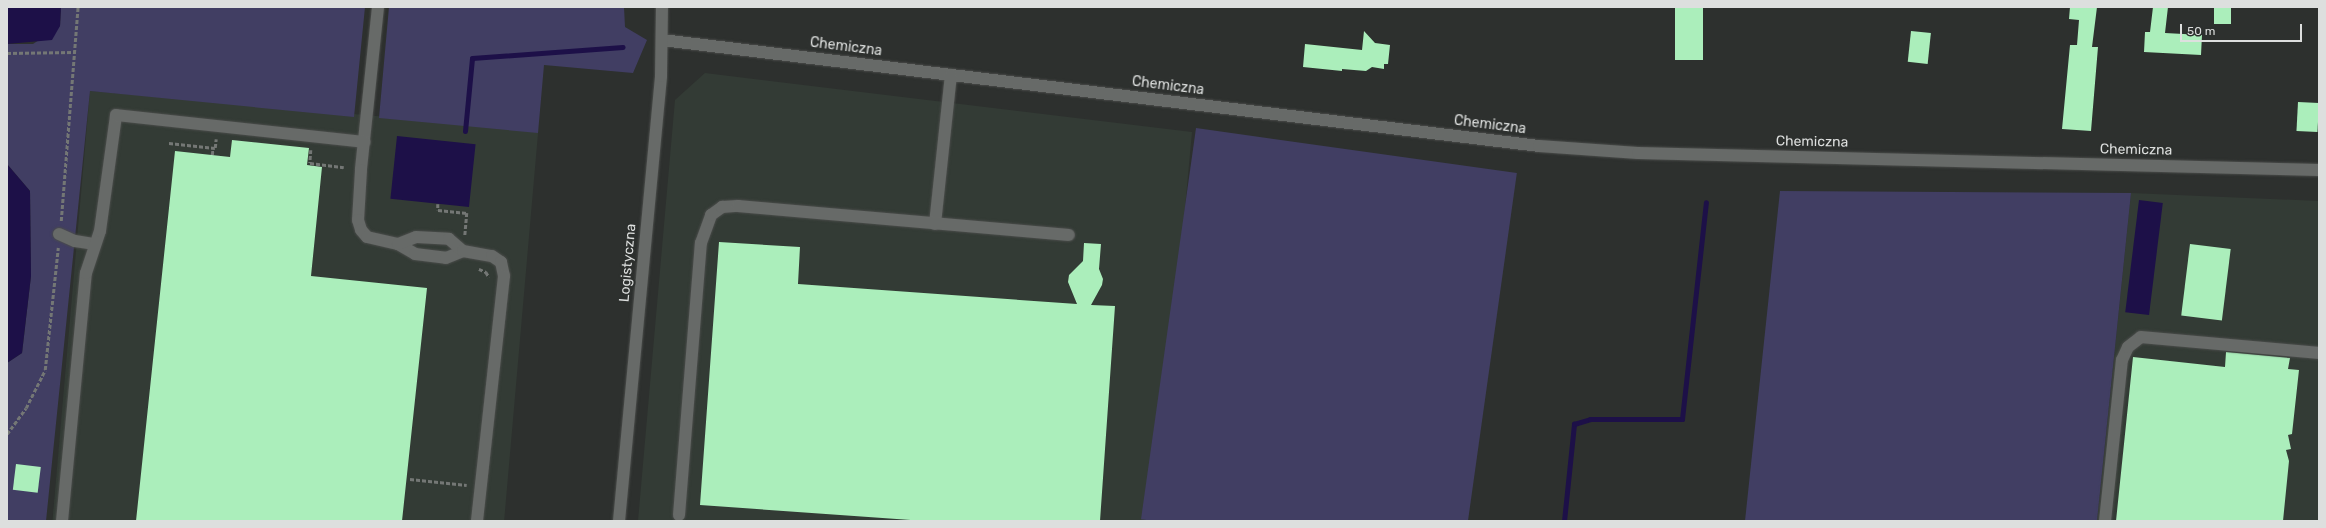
<!DOCTYPE html>
<html>
<head>
<meta charset="utf-8">
<style>
  body { margin:0 }
  #map { position:relative; width:2326px; height:528px; overflow:hidden; background:#2d302e; font-family:Rubik,sans-serif }
  div>[style] { position:absolute }
  .built>* { inset:0; background:#333b35; transform-origin:0 0 }
  .green>* { inset:0; background:#413e63; transform-origin:0 0 }
  .water>* { inset:0; background:#1d1048; transform-origin:0 0 }
  .stream>* { height:5px; margin:-2.5px; padding:0 2.5px; transform-origin:2.5px; border-radius:2.5px; background:#1d1048 }
  .building>* { inset:0; background:#abeebb; transform-origin:0 0 }
  .path>* { height:2.5px; margin-top:-1.25px; transform-origin:0; background:repeating-linear-gradient(90deg,#747775 0 4px,transparent 0 6px) }
  .roads { filter:drop-shadow(0 0 1px #4a4c4a) drop-shadow(0 0 1px #4a4c4a) }
  .minor>* { height:12px; margin:-6px; padding:0 6px; transform-origin:6px; border-radius:6px; background:#676a68 }
  span { translate:-50% -50%; white-space:nowrap; text-align:center; line-height:1.15; -webkit-text-stroke:4px #2d302e; paint-order:stroke }
  .street-label { font-size:14px; color:#dddfde }
  .frame { position:absolute; inset:0; border:8px solid #dddfde; pointer-events:none }
  .scale { position:absolute; left:2180px; top:24px; width:122px; height:18px; box-sizing:border-box; border:2px solid #dddfde; border-top:0; padding-left:5px; font-size:12px; line-height:14px; white-space:nowrap; color:#dddfde; -webkit-text-stroke:3px #2d302e; paint-order:stroke }
</style>
</head>
<body>
<div id="map">
  <div class="built">
    <i style="clip-path:polygon(705px 73px,1192px 132px,1156px 521px,638px 521px,675px 100px)"></i>
    <i style="left:90px;top:91px;width:450px;height:432px;rotate:5deg"></i>
    <i style="clip-path:polygon(2131px 193px,2319px 201px,2319px 521px,2097px 521px)"></i>
  </div>
  <div class="green">
    <i style="clip-path:polygon(61px 7px,365px 7px,354px 117px,90px 91px,46px 521px,7px 521px,7px 363px,22px 353px,31px 276px,30px 191px,7px 164px,7px 44px,33px 44px,60px 26px)"></i>
    <i style="clip-path:polygon(389px 7px,624px 7px,625px 27px,647px 40px,633px 73px,544px 65px,538px 133px,379px 118px)"></i>
    <i style="left:1196px;top:128px;width:324px;height:395px;rotate:8deg"></i>
    <i style="clip-path:polygon(1780px 191px,2131px 193px,2097px 521px,1745px 521px)"></i>
  </div>
  <div class="water">
    <i style="clip-path:polygon(7px 7px,61px 7px,60px 26px,52px 40px,7px 44px)"></i>
    <i style="left:397px;top:136px;width:79px;height:63px;rotate:6deg"></i>
    <i style="clip-path:polygon(7px 164px,30px 191px,31px 276px,22px 353px,7px 363px)"></i>
    <i style="left:2139px;top:200px;width:24px;height:113px;rotate:7deg"></i>
  </div>
  <div class="stream">
    <i style="left:465px;top:131px;width:73px;rotate:-84.5deg"></i>
    <i style="left:472px;top:58px;width:151px;rotate:-4.2deg"></i>
    <i style="left:1564px;top:521px;width:98px;rotate:-84.1deg"></i>
    <i style="left:1574px;top:424px;width:17px;rotate:-17deg"></i>
    <i style="left:1590px;top:419px;width:92px"></i>
    <i style="left:1682px;top:419px;width:218px;rotate:-83.7deg"></i>
  </div>
  <div class="building">
    <i style="left:1675px;top:7px;width:28px;height:53px"></i>
    <i style="clip-path:polygon(2070px 7px,2097px 7px,2092px 47px,2098px 47px,2091px 131px,2062px 129px,2070px 45px,2077px 45px,2079px 20px,2069px 19px)"></i>
    <i style="clip-path:polygon(2153px 7px,2168px 7px,2165px 33px,2202px 35px,2201px 55px,2144px 52px,2145px 32px,2150px 32px)"></i>
    <i style="left:2214px;top:7px;width:17px;height:17px"></i>
    <i style="clip-path:polygon(1364px 31px,1375px 43px,1390px 45px,1388px 64px,1384px 64px,1384px 69px,1372px 67px,1366px 71px,1342px 69px,1342px 71px,1303px 67px,1305px 44px,1362px 50px)"></i>
    <i style="left:1911px;top:31px;width:20px;height:31px;rotate:6deg"></i>
    <i style="left:2298px;top:102px;width:21px;height:29px;rotate:3deg"></i>
    <i style="clip-path:polygon(232px 140px,309px 148px,307px 165px,322px 167px,311px 276px,427px 288px,402px 521px,136px 521px,175px 151px,230px 157px)"></i>
    <i style="clip-path:polygon(719px 242px,800px 247px,798px 284px,1077px 304px,1068px 282px,1069px 275px,1083px 261px,1084px 243px,1101px 244px,1099px 269px,1103px 279px,1102px 285px,1091px 305px,1115px 306px,1100px 521px,925px 521px,700px 505px)"></i>
    <i style="left:2190px;top:244px;width:41px;height:72px;rotate:7deg"></i>
    <i style="clip-path:polygon(2226px 352px,2290px 358px,2288px 369px,2299px 370px,2292px 434px,2288px 435px,2291px 449px,2286px 450px,2289px 461px,2283px 521px,2116px 521px,2133px 357px,2225px 367px)"></i>
    <i style="left:16px;top:464px;width:25px;height:26px;rotate:7deg"></i>
  </div>
  <div class="path">
    <i style="left:7px;top:53px;width:67px;rotate:-0.9deg"></i>
    <i style="left:169px;top:143px;width:46px;rotate:6.2deg"></i>
    <i style="left:215px;top:148px;width:9px;rotate:-84deg"></i>
    <i style="left:311px;top:150px;width:13px;rotate:94deg"></i>
    <i style="left:310px;top:163px;width:34px;rotate:7deg"></i>
    <i style="left:212px;top:155px;width:7px;rotate:-82deg"></i>
    <i style="left:438px;top:204px;width:6px;rotate:90deg"></i>
    <i style="left:438px;top:210px;width:29px;rotate:6deg"></i>
    <i style="left:467px;top:213px;width:22px;rotate:95deg"></i>
    <i style="left:61px;top:221px;width:215px;rotate:-85.5deg"></i>
    <i style="left:479px;top:269px;width:8px;rotate:23deg"></i>
    <i style="left:486px;top:272px;width:6px;rotate:59deg"></i>
    <i style="left:7px;top:434px;width:32px;rotate:-54deg"></i>
    <i style="left:26px;top:408px;width:42px;rotate:-63.4deg"></i>
    <i style="left:45px;top:370px;width:123px;rotate:-83.9deg"></i>
    <i style="left:410px;top:479px;width:57px;rotate:6deg"></i>
  </div>
  <div class="roads">
    <div class="minor">
      <i style="left:378px;top:7px;width:164px;rotate:96deg"></i>
      <i style="left:361px;top:170px;width:50px;rotate:93.4deg"></i>
      <i style="left:358px;top:220px;width:10px;rotate:73deg"></i>
      <i style="left:361px;top:230px;width:9px;rotate:49deg"></i>
      <i style="left:367px;top:237px;width:32px;rotate:13deg"></i>
      <i style="left:398px;top:244px;width:20px;rotate:30deg"></i>
      <i style="left:415px;top:254px;width:31px;rotate:7deg"></i>
      <i style="left:446px;top:258px;width:18px;rotate:-22deg"></i>
      <i style="left:662px;top:40px;width:883px;rotate:6.89deg"></i>
      <i style="left:1539px;top:146px;width:99px;rotate:4deg"></i>
      <i style="left:1638px;top:153px;width:681px;rotate:1.43deg"></i>
      <i style="left:935px;top:224px;width:150px;rotate:-83.9deg"></i>
      <i style="left:59px;top:234px;width:17px;rotate:24deg"></i>
      <i style="left:75px;top:241px;width:20px;rotate:9deg"></i>
      <i style="left:398px;top:244px;width:19px;rotate:-21deg"></i>
      <i style="left:416px;top:237px;width:33px;rotate:3deg"></i>
      <i style="left:449px;top:239px;width:18px;rotate:41deg"></i>
      <i style="left:463px;top:251px;width:29px;rotate:10deg"></i>
      <i style="left:492px;top:256px;width:11px;rotate:34deg"></i>
      <i style="left:501px;top:262px;width:14px;rotate:78deg"></i>
      <i style="left:504px;top:276px;width:246px;rotate:96.3deg"></i>
      <i style="left:679px;top:515px;width:273px;rotate:-85.4deg"></i>
      <i style="left:701px;top:243px;width:30px;rotate:-70deg"></i>
      <i style="left:711px;top:215px;width:14px;rotate:-36deg"></i>
      <i style="left:722px;top:207px;width:16px;rotate:-4deg"></i>
      <i style="left:738px;top:206px;width:332px;rotate:5deg"></i>
      <i style="left:62px;top:521px;width:249px;rotate:-84.5deg"></i>
      <i style="left:86px;top:273px;width:44px;rotate:-71.6deg"></i>
      <i style="left:100px;top:231px;width:117px;rotate:-82.1deg"></i>
      <i style="left:116px;top:115px;width:250px;rotate:6.2deg"></i>
      <i style="left:619px;top:521px;width:447px;rotate:-84.6deg"></i>
      <i style="left:661px;top:76px;width:69px;rotate:-89.2deg"></i>
      <i style="left:2105px;top:521px;width:162px;rotate:-84deg"></i>
      <i style="left:2122px;top:360px;width:14px;rotate:-65deg"></i>
      <i style="left:2128px;top:347px;width:16px;rotate:-38deg"></i>
      <i style="left:2141px;top:337px;width:179px;rotate:5.1deg"></i>
    </div>
  </div>
  <div class="street-label">
    <span style="left:846px;top:47px;rotate:7deg">Chemiczna</span>
    <span style="left:1168px;top:86px;rotate:7deg">Chemiczna</span>
    <span style="left:1490px;top:125px;rotate:7deg">Chemiczna</span>
    <span style="left:1812px;top:142px;rotate:1deg">Chemiczna</span>
    <span style="left:2136px;top:150px;rotate:1deg">Chemiczna</span>
    <span style="left:628px;top:263px;rotate:-85deg">Logistyczna</span>
  </div>
  <div class="frame"></div>
  <div class="scale">50 m</div>
</div>
</body>
</html>
